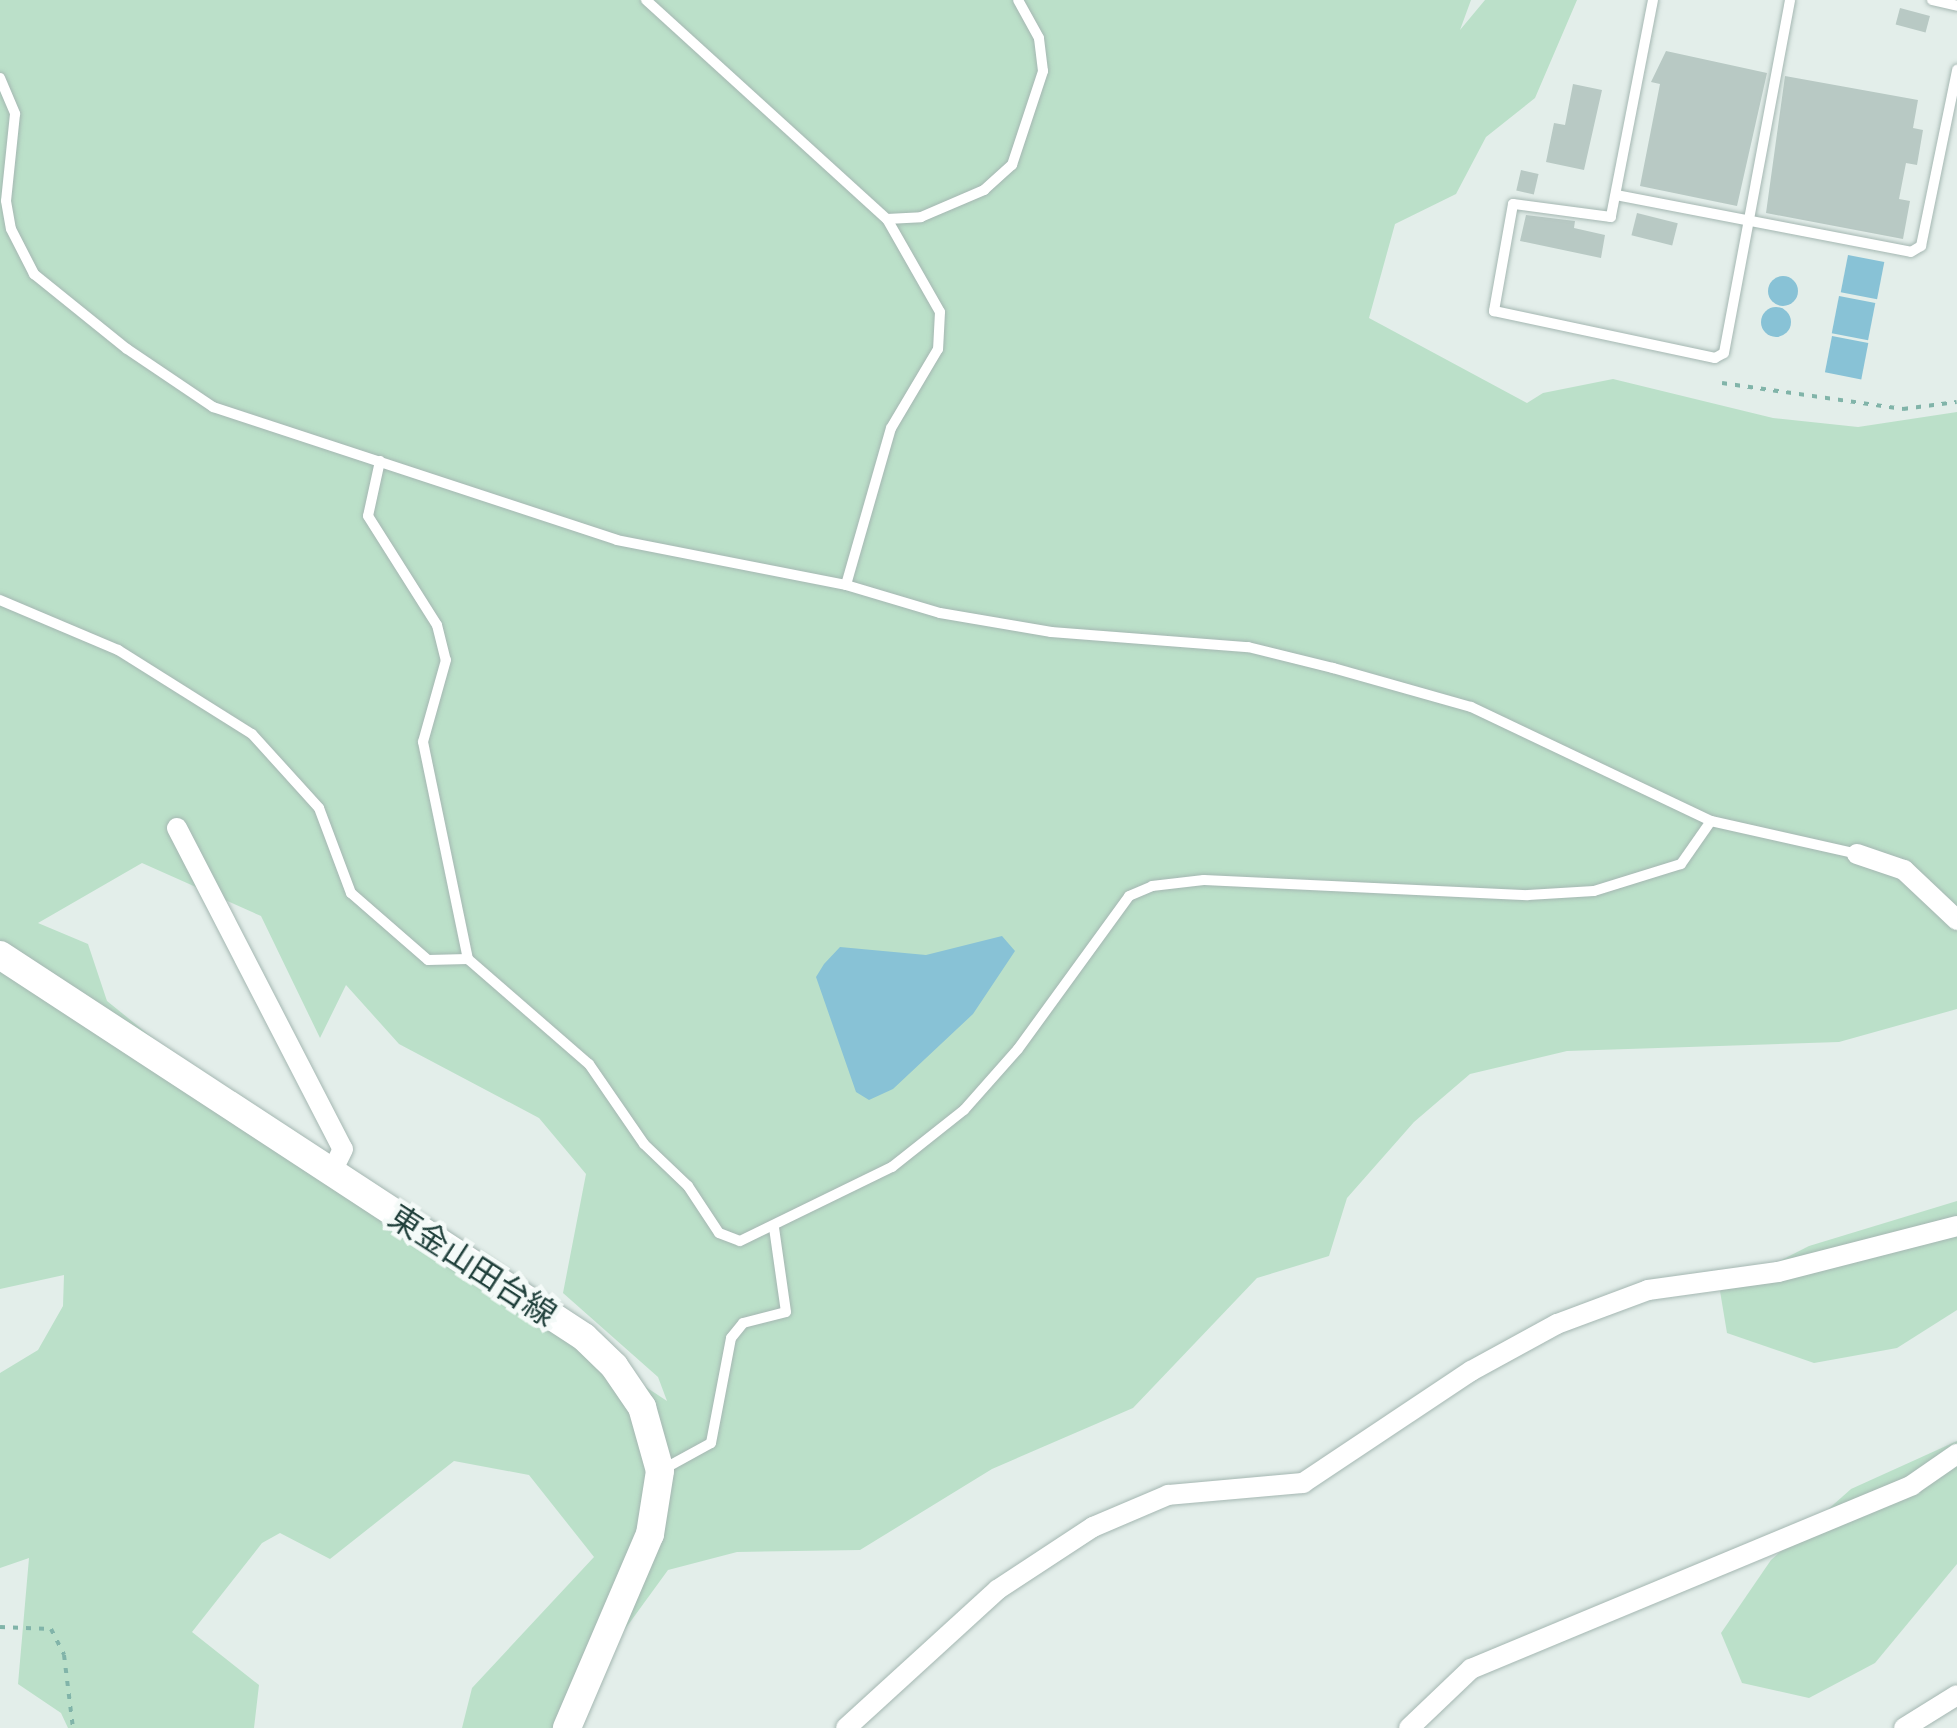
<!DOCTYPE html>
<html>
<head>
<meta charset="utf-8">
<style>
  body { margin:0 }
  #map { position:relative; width:1957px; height:1728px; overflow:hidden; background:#e3eeea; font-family:"Open Sans","Noto Sans JP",sans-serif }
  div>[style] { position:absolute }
  .green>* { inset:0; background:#bbe0c9 }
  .water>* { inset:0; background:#88c2d6; transform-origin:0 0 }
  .round { border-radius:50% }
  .building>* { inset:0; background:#b8c9c4; transform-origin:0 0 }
  .path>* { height:4px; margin-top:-2px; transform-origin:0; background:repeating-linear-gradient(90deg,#81b4a9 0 5px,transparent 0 13px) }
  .roads { filter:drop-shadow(0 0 2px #a5b7b2) drop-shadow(0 0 2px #a5b7b2) }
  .lane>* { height:10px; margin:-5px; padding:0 5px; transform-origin:5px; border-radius:5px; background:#fff }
  .street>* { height:20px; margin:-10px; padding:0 10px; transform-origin:10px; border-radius:10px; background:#fff }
  .secondary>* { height:28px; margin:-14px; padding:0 14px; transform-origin:14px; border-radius:14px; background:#fff }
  span { translate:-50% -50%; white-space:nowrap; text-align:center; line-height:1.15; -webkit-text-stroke:9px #f4faf8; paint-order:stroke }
  .street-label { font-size:32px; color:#21413c }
</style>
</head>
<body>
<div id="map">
  <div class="green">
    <i style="clip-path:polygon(evenodd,0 0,1471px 0,1460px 30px,1485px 0,1577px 0,1535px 98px,1486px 137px,1456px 194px,1395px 224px,1369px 318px,1527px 403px,1543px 393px,1613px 379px,1773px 418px,1858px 427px,1957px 412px,1957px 1009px,1839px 1042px,1567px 1051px,1470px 1074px,1414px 1122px,1347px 1198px,1329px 1256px,1257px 1278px,1133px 1408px,992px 1469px,860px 1550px,737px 1552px,668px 1570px,553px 1728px,462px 1728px,472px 1688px,594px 1557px,529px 1475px,454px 1461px,330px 1559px,280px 1533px,262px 1543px,192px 1632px,259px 1685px,254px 1728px,68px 1728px,61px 1713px,18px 1684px,29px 1558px,0 1568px,0 1373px,38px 1350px,63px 1306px,64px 1275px,0 1289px,0 0,142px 863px,261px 916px,320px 1038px,346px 985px,399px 1044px,539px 1118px,586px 1174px,563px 1293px,658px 1377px,667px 1401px,307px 1163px,107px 1001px,88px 944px,38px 923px,142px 863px)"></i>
    <i style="clip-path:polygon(1957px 1201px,1957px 1310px,1897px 1348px,1814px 1363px,1727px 1333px,1720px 1291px,1809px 1246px)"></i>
    <i style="clip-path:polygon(1957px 1441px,1957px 1564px,1875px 1663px,1809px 1698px,1742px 1683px,1721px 1633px,1771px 1560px,1851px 1489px)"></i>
  </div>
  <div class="water">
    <i style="left:1848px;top:255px;width:37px;height:38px;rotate:11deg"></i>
    <i class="round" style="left:1768px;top:276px;width:30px;height:30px"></i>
    <i style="left:1839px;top:296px;width:37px;height:38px;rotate:11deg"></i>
    <i class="round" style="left:1761px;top:307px;width:30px;height:30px"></i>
    <i style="left:1832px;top:336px;width:37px;height:37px;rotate:11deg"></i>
    <i style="clip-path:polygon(1002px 936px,1015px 951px,973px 1014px,893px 1089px,869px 1100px,856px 1092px,816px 977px,824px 964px,840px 947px,926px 955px)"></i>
  </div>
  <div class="building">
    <i style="left:1900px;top:8px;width:31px;height:17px;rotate:15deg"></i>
    <i style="clip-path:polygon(1666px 51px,1767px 73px,1737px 206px,1640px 186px,1660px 84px,1651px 82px)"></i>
    <i style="clip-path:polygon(1785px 76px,1918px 100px,1913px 128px,1923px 130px,1917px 165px,1906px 163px,1899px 199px,1910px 201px,1903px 239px,1766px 213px)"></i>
    <i style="clip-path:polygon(1573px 84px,1602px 90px,1584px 170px,1546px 162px,1554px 123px,1565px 125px)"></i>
    <i style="left:1521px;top:170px;width:18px;height:21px;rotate:13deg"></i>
    <i style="left:1637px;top:213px;width:42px;height:23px;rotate:14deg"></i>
    <i style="clip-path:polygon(1526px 215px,1575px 221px,1574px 228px,1605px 235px,1601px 258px,1520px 241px)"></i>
  </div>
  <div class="path">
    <i style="left:1722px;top:383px;width:183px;rotate:8.2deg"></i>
    <i style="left:1903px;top:409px;width:54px;rotate:-7.4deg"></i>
    <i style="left:0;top:1627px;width:51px;rotate:2.2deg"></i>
    <i style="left:51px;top:1629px;width:29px;rotate:63deg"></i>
    <i style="left:64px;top:1655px;width:74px;rotate:83deg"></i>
  </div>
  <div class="roads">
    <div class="lane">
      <i style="left:646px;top:0;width:326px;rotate:42.3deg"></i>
      <i style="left:887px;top:219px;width:107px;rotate:60.3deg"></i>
      <i style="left:940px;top:312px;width:37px;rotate:93deg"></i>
      <i style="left:938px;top:349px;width:92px;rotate:120.7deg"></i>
      <i style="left:891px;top:428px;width:163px;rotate:106deg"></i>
      <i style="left:1653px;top:0;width:221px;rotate:101deg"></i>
      <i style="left:1611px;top:217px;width:99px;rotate:-172.4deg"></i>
      <i style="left:1513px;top:204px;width:109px;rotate:100.1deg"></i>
      <i style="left:1494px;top:311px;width:226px;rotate:12deg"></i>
      <i style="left:1715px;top:358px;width:10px;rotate:-29deg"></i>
      <i style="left:1724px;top:353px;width:359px;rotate:-79.4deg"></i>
      <i style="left:1932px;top:0;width:26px;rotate:13deg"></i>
      <i style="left:0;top:78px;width:39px;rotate:67deg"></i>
      <i style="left:15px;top:114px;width:87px;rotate:95.9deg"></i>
      <i style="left:6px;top:201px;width:28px;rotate:80deg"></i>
      <i style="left:11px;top:229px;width:51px;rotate:62.9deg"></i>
      <i style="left:34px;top:274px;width:119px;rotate:38.9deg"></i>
      <i style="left:127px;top:349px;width:104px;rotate:34deg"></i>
      <i style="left:213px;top:407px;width:425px;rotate:18.2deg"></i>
      <i style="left:617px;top:540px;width:233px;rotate:11.1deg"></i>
      <i style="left:846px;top:585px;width:98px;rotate:16.6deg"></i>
      <i style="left:940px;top:613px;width:113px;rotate:9.7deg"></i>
      <i style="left:1051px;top:632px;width:198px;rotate:4.4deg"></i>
      <i style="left:1248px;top:647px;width:88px;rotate:13.9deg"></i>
      <i style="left:1333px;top:668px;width:143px;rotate:15.8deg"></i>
      <i style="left:1471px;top:707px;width:266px;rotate:25.4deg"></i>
      <i style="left:1711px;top:821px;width:150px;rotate:12.7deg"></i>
      <i style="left:1616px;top:195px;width:300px;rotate:10.9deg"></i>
      <i style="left:1911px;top:252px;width:12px;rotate:-31deg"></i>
      <i style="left:1921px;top:246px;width:180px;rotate:-78.4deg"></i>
      <i style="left:887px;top:219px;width:34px;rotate:-3deg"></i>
      <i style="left:921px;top:217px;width:69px;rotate:-23.2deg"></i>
      <i style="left:984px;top:190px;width:38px;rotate:-42deg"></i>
      <i style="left:1012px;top:165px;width:99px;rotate:-71.7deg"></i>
      <i style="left:1043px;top:71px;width:33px;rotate:-97deg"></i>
      <i style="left:1039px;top:38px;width:43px;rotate:-118.9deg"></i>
      <i style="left:380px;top:461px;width:56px;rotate:102.3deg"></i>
      <i style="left:368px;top:516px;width:129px;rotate:57.7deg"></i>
      <i style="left:437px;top:625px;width:36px;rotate:76deg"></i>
      <i style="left:446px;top:660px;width:85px;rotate:105.7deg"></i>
      <i style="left:423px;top:742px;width:222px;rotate:78.3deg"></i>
      <i style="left:468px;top:959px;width:160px;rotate:41deg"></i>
      <i style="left:589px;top:1064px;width:97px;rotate:55.5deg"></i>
      <i style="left:644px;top:1144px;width:61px;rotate:43.7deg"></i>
      <i style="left:688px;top:1186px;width:56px;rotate:56.6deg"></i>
      <i style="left:719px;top:1233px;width:22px;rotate:21deg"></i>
      <i style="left:740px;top:1241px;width:169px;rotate:-26deg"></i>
      <i style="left:892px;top:1167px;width:92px;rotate:-38.4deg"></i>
      <i style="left:964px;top:1110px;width:81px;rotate:-48.5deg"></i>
      <i style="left:1018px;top:1049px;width:189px;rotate:-54deg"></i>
      <i style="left:1129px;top:896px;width:25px;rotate:-23deg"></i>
      <i style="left:1152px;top:886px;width:52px;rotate:-6.6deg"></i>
      <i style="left:1204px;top:880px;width:324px;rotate:2.7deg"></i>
      <i style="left:1528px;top:895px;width:66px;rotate:-3.5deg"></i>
      <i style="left:1594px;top:891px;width:91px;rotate:-17.2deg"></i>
      <i style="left:1681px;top:864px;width:52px;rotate:-55.1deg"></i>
      <i style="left:0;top:600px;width:128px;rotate:23deg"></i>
      <i style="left:118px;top:650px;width:158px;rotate:32.1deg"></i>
      <i style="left:252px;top:734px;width:100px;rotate:47.8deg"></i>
      <i style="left:319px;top:808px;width:91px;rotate:69.4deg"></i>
      <i style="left:351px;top:893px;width:102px;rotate:41deg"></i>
      <i style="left:428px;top:960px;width:40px;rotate:-1.4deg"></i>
      <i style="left:660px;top:1471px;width:58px;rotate:-28.8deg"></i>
      <i style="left:711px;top:1443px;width:107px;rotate:-79.2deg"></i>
      <i style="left:731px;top:1338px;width:19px;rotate:-51deg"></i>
      <i style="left:743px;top:1323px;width:44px;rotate:-14.3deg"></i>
      <i style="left:786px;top:1312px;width:85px;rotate:-98.1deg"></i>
    </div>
    <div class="street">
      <i style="left:177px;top:828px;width:361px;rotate:62.7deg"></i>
      <i style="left:343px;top:1149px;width:25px;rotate:116deg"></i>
      <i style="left:1857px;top:854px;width:50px;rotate:18.8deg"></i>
      <i style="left:1904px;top:870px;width:73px;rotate:43.3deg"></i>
      <i style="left:846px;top:1728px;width:205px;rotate:-42.4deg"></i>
      <i style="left:997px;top:1590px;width:115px;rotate:-33.3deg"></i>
      <i style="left:1093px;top:1527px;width:82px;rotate:-23.1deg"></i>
      <i style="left:1168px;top:1495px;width:136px;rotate:-5.1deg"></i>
      <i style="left:1303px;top:1483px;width:202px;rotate:-33.7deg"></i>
      <i style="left:1471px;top:1371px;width:98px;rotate:-28.7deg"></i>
      <i style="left:1557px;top:1324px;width:97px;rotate:-20.5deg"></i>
      <i style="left:1648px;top:1290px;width:131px;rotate:-7.9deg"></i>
      <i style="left:1778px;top:1272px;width:185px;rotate:-14.4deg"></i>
      <i style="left:1409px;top:1728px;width:86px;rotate:-43.6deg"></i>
      <i style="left:1471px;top:1669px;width:478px;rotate:-22.6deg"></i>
      <i style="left:1912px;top:1485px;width:55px;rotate:-34.6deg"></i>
      <i style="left:1904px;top:1728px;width:62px;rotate:-31.9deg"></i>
    </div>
    <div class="secondary">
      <i style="left:0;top:955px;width:698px;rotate:33.19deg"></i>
      <i style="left:584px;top:1337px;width:42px;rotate:44deg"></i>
      <i style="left:614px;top:1366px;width:50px;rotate:55.7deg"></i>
      <i style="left:642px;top:1407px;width:66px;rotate:74.3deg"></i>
      <i style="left:660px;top:1471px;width:64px;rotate:99deg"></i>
      <i style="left:650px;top:1534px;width:211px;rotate:113.2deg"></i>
    </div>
  </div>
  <div class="street-label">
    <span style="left:473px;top:1265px;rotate:33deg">東金山田台線</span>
  </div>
</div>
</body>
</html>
